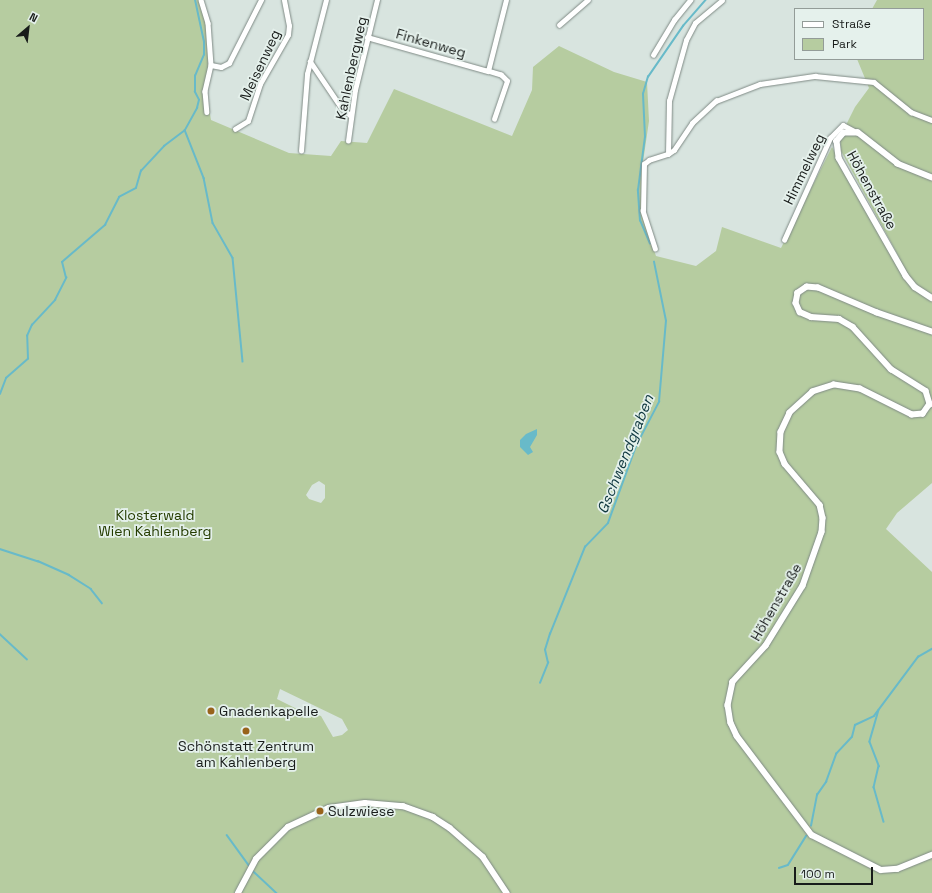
<!DOCTYPE html>
<html>
<head>
<meta charset="utf-8">
<style>
  body { margin:0 }
  #map { position:relative; width:932px; height:893px; overflow:hidden; background:#d8e4df; font-family:"Space Grotesk",sans-serif }
  div>[style] { position:absolute }
  .green>* { inset:0; background:#b6cca0 }
  .water>* { inset:0; background:#68bac9 }
  .stream>* { height:1.5px; margin:-0.75px; padding:0 0.75px; transform-origin:0.75px; border-radius:0.75px; background:#68bac9 }
  .roads { filter:drop-shadow(0 0 1px #7f8a85) drop-shadow(0 0 1px #7f8a85) }
  .minor>* { height:4.5px; margin:-2.25px; padding:0 2.25px; transform-origin:2.25px; border-radius:2.25px; background:#fff }
  .tertiary>* { height:5.5px; margin:-2.75px; padding:0 2.75px; transform-origin:2.75px; border-radius:2.75px; background:#fff }
  .dots>* { width:11px; height:11px; translate:-50% -50%; box-sizing:border-box; border:2px solid #e5f1ec; border-radius:50% }
  span { translate:-50% -50%; white-space:nowrap; text-align:center; line-height:1.15; -webkit-text-stroke:3.5px #e5f1ec; paint-order:stroke }
  .street-label { font-size:14px; color:#181c1a }
  .park-label { font-size:14px; color:#253c00 }
  .poi-label { font-size:14px; color:#181c1a }
  .left { translate:0 -50%; text-align:left }
  .water-label { font-size:15px; color:#0f373e; font-style:italic }
  .legend { position:absolute; left:794px; top:8px; width:130px; height:52px; box-sizing:border-box; background:#e5f1ec; border:1px solid #939c98; margin:0; padding:5px 7px; list-style:none; font-size:12px; color:#181c1a }
  .legend li { display:flex; align-items:center; gap:8px; height:20px }
  .legend b { width:20px; border:1px solid #939c98 }
  .north { position:absolute; left:8px; top:8px; width:40px; height:40px; -webkit-text-stroke:3px #e5f1ec; paint-order:stroke; rotate:28deg; font-size:11px; font-weight:700; line-height:16px; text-align:center; color:#181c1a }
  .north::after { content:''; display:block; margin:auto; width:14px; height:18px; background:#181c1a; clip-path:polygon(50% 0,100% 100%,50% 72%,0 100%) }
  .scale { position:absolute; left:794px; top:867px; width:79px; height:18px; box-sizing:border-box; border:2px solid #181c1a; border-top:0; padding-left:5px; font-size:12px; line-height:14px; white-space:nowrap; color:#181c1a; -webkit-text-stroke:3px #e5f1ec; paint-order:stroke }
</style>
</head>
<body>
<div id="map">
  <div class="green">
    <i style="clip-path:polygon(evenodd,0 0,201px 0,207px 22px,209px 63px,206px 91px,211px 120px,289px 153px,331px 156px,341px 141px,367px 143px,394px 89px,512px 136px,532px 90px,533px 67px,559px 46px,614px 72px,647px 82px,649px 121px,643px 162px,643px 218px,656px 256px,696px 266px,716px 251px,722px 227px,781px 248px,832px 147px,891px 255px,900px 259px,841px 151px,840px 137px,855px 107px,869px 88px,857px 59px,923px 59px,923px 9px,872px 9px,877px 0,932px 0,932px 483px,897px 513px,886px 529px,932px 572px,932px 893px,0 893px,0 0,319px 481px,325px 485px,325px 498px,321px 503px,309px 499px,306px 495px,312px 485px,319px 481px,0 0,280px 689px,342px 719px,348px 730px,342px 735px,333px 737px,321px 716px,295px 708px,277px 699px,280px 689px)"></i>
  </div>
  <div class="water">
    <i style="clip-path:polygon(537px 429px,537px 435px,530px 447px,533px 452px,528px 455px,520px 447px,520px 440px,526px 434px)"></i>
  </div>
  <div class="stream">
    <i style="left:185px;top:130px;width:52px;rotate:68.4deg"></i>
    <i style="left:204px;top:178px;width:46px;rotate:78.7deg"></i>
    <i style="left:213px;top:223px;width:40px;rotate:60.3deg"></i>
    <i style="left:233px;top:258px;width:104px;rotate:84.5deg"></i>
    <i style="left:650px;top:244px;width:25px;rotate:-113deg"></i>
    <i style="left:640px;top:221px;width:31px;rotate:-94deg"></i>
    <i style="left:638px;top:190px;width:53px;rotate:-82.5deg"></i>
    <i style="left:645px;top:137px;width:43px;rotate:-92.7deg"></i>
    <i style="left:643px;top:94px;width:18px;rotate:-74deg"></i>
    <i style="left:648px;top:77px;width:62px;rotate:-55.5deg"></i>
    <i style="left:683px;top:26px;width:35px;rotate:-49deg"></i>
    <i style="left:0;top:394px;width:17px;rotate:-69deg"></i>
    <i style="left:6px;top:378px;width:29px;rotate:-41deg"></i>
    <i style="left:28px;top:359px;width:23px;rotate:-92deg"></i>
    <i style="left:27px;top:336px;width:12px;rotate:-66deg"></i>
    <i style="left:32px;top:325px;width:34px;rotate:-47deg"></i>
    <i style="left:55px;top:300px;width:25px;rotate:-63deg"></i>
    <i style="left:66px;top:278px;width:16px;rotate:-104deg"></i>
    <i style="left:62px;top:262px;width:57px;rotate:-40.7deg"></i>
    <i style="left:105px;top:225px;width:31px;rotate:-63deg"></i>
    <i style="left:119px;top:197px;width:19px;rotate:-28deg"></i>
    <i style="left:136px;top:188px;width:18px;rotate:-74deg"></i>
    <i style="left:141px;top:171px;width:34px;rotate:-47deg"></i>
    <i style="left:164px;top:146px;width:26px;rotate:-37deg"></i>
    <i style="left:185px;top:130px;width:25px;rotate:-61deg"></i>
    <i style="left:197px;top:108px;width:8px;rotate:-76deg"></i>
    <i style="left:199px;top:100px;width:9px;rotate:-117deg"></i>
    <i style="left:195px;top:92px;width:16px;rotate:-90deg"></i>
    <i style="left:195px;top:76px;width:23px;rotate:-67deg"></i>
    <i style="left:204px;top:55px;width:13px;rotate:-90deg"></i>
    <i style="left:204px;top:42px;width:43px;rotate:-102.1deg"></i>
    <i style="left:0;top:549px;width:40px;rotate:18deg"></i>
    <i style="left:38px;top:561px;width:34px;rotate:24deg"></i>
    <i style="left:69px;top:575px;width:26px;rotate:32deg"></i>
    <i style="left:91px;top:589px;width:18px;rotate:52deg"></i>
    <i style="left:0;top:634px;width:37px;rotate:43deg"></i>
    <i style="left:540px;top:683px;width:22px;rotate:-68deg"></i>
    <i style="left:548px;top:663px;width:13px;rotate:-103deg"></i>
    <i style="left:545px;top:650px;width:17px;rotate:-73deg"></i>
    <i style="left:550px;top:634px;width:94px;rotate:-68.1deg"></i>
    <i style="left:585px;top:547px;width:33px;rotate:-46deg"></i>
    <i style="left:608px;top:523px;width:82px;rotate:-70deg"></i>
    <i style="left:636px;top:446px;width:50px;rotate:-62.4deg"></i>
    <i style="left:659px;top:402px;width:81px;rotate:-85.1deg"></i>
    <i style="left:666px;top:321px;width:60px;rotate:-101.5deg"></i>
    <i style="left:879px;top:710px;width:33px;rotate:106deg"></i>
    <i style="left:870px;top:742px;width:26px;rotate:69deg"></i>
    <i style="left:879px;top:766px;width:22px;rotate:103deg"></i>
    <i style="left:874px;top:787px;width:36px;rotate:74deg"></i>
    <i style="left:811px;top:826px;width:32px;rotate:-79deg"></i>
    <i style="left:817px;top:795px;width:16px;rotate:-55deg"></i>
    <i style="left:826px;top:782px;width:30px;rotate:-70deg"></i>
    <i style="left:836px;top:754px;width:23px;rotate:-47deg"></i>
    <i style="left:852px;top:737px;width:12px;rotate:-76deg"></i>
    <i style="left:855px;top:725px;width:21px;rotate:-25deg"></i>
    <i style="left:874px;top:716px;width:74px;rotate:-53.3deg"></i>
    <i style="left:918px;top:657px;width:16px;rotate:-30deg"></i>
    <i style="left:227px;top:835px;width:39px;rotate:54deg"></i>
    <i style="left:779px;top:868px;width:9px;rotate:-18deg"></i>
    <i style="left:788px;top:865px;width:34px;rotate:-58deg"></i>
    <i style="left:252px;top:870px;width:34px;rotate:43deg"></i>
  </div>
  <div class="roads">
    <div class="minor">
      <i style="left:201px;top:0;width:24px;rotate:73deg"></i>
      <i style="left:208px;top:23px;width:42px;rotate:85.9deg"></i>
      <i style="left:211px;top:65px;width:27px;rotate:103deg"></i>
      <i style="left:205px;top:91px;width:21px;rotate:85deg"></i>
      <i style="left:559px;top:25px;width:38px;rotate:-41deg"></i>
      <i style="left:367px;top:37px;width:126px;rotate:15.7deg"></i>
      <i style="left:653px;top:55px;width:41px;rotate:-59deg"></i>
      <i style="left:674px;top:20px;width:26px;rotate:-51deg"></i>
      <i style="left:310px;top:61px;width:55px;rotate:56deg"></i>
      <i style="left:341px;top:107px;width:13px;rotate:42deg"></i>
      <i style="left:211px;top:65px;width:10px;rotate:11deg"></i>
      <i style="left:221px;top:67px;width:9px;rotate:-27deg"></i>
      <i style="left:229px;top:63px;width:71px;rotate:-63.1deg"></i>
      <i style="left:494px;top:119px;width:40px;rotate:-71.1deg"></i>
      <i style="left:507px;top:81px;width:8px;rotate:-135deg"></i>
      <i style="left:501px;top:75px;width:14px;rotate:-163deg"></i>
      <i style="left:488px;top:71px;width:73px;rotate:-75.8deg"></i>
      <i style="left:235px;top:129px;width:15px;rotate:-32deg"></i>
      <i style="left:248px;top:121px;width:39px;rotate:-72deg"></i>
      <i style="left:260px;top:84px;width:56px;rotate:-60.3deg"></i>
      <i style="left:288px;top:35px;width:9px;rotate:-84deg"></i>
      <i style="left:289px;top:26px;width:26px;rotate:-101deg"></i>
      <i style="left:348px;top:141px;width:51px;rotate:-82.2deg"></i>
      <i style="left:355px;top:90px;width:93px;rotate:-76.3deg"></i>
      <i style="left:301px;top:151px;width:77px;rotate:-85.5deg"></i>
      <i style="left:307px;top:74px;width:76px;rotate:-75.6deg"></i>
      <i style="left:668px;top:154px;width:7px;rotate:-34deg"></i>
      <i style="left:674px;top:150px;width:32px;rotate:-56deg"></i>
      <i style="left:692px;top:123px;width:33px;rotate:-43deg"></i>
      <i style="left:716px;top:101px;width:47px;rotate:-21.1deg"></i>
      <i style="left:760px;top:84px;width:56px;rotate:-8.3deg"></i>
      <i style="left:815px;top:76px;width:59px;rotate:5.8deg"></i>
      <i style="left:874px;top:82px;width:48px;rotate:39deg"></i>
      <i style="left:911px;top:112px;width:22px;rotate:21deg"></i>
      <i style="left:784px;top:240px;width:112px;rotate:-65.7deg"></i>
      <i style="left:830px;top:138px;width:18px;rotate:-45deg"></i>
      <i style="left:843px;top:125px;width:15px;rotate:28deg"></i>
      <i style="left:655px;top:249px;width:40px;rotate:-108deg"></i>
      <i style="left:643px;top:211px;width:47px;rotate:-88.8deg"></i>
      <i style="left:644px;top:164px;width:6px;rotate:-39deg"></i>
      <i style="left:649px;top:160px;width:20px;rotate:-18deg"></i>
      <i style="left:668px;top:154px;width:53px;rotate:-88.9deg"></i>
      <i style="left:669px;top:101px;width:63px;rotate:-74.4deg"></i>
      <i style="left:686px;top:40px;width:19px;rotate:-62deg"></i>
      <i style="left:695px;top:23px;width:35px;rotate:-40deg"></i>
    </div>
    <div class="tertiary">
      <i style="left:932px;top:178px;width:37px;rotate:-158deg"></i>
      <i style="left:898px;top:164px;width:51px;rotate:-142.2deg"></i>
      <i style="left:858px;top:133px;width:14px;rotate:180deg"></i>
      <i style="left:844px;top:133px;width:11px;rotate:131deg"></i>
      <i style="left:837px;top:141px;width:17px;rotate:83deg"></i>
      <i style="left:839px;top:158px;width:136px;rotate:60.4deg"></i>
      <i style="left:906px;top:276px;width:14px;rotate:51deg"></i>
      <i style="left:915px;top:287px;width:20px;rotate:33deg"></i>
      <i style="left:932px;top:332px;width:58px;rotate:-160.9deg"></i>
      <i style="left:877px;top:313px;width:64px;rotate:-157deg"></i>
      <i style="left:818px;top:288px;width:11px;rotate:-175deg"></i>
      <i style="left:807px;top:287px;width:11px;rotate:146deg"></i>
      <i style="left:798px;top:293px;width:10px;rotate:101deg"></i>
      <i style="left:796px;top:303px;width:10px;rotate:66deg"></i>
      <i style="left:800px;top:312px;width:12px;rotate:24deg"></i>
      <i style="left:811px;top:317px;width:28px;rotate:4deg"></i>
      <i style="left:839px;top:319px;width:16px;rotate:30deg"></i>
      <i style="left:853px;top:327px;width:57px;rotate:47.9deg"></i>
      <i style="left:891px;top:369px;width:41px;rotate:32.2deg"></i>
      <i style="left:926px;top:391px;width:14px;rotate:73deg"></i>
      <i style="left:930px;top:404px;width:12px;rotate:125deg"></i>
      <i style="left:923px;top:414px;width:11px;rotate:175deg"></i>
      <i style="left:912px;top:415px;width:58px;rotate:-153.4deg"></i>
      <i style="left:860px;top:389px;width:26px;rotate:-171deg"></i>
      <i style="left:834px;top:385px;width:22px;rotate:162deg"></i>
      <i style="left:813px;top:392px;width:31px;rotate:138deg"></i>
      <i style="left:790px;top:413px;width:21px;rotate:115deg"></i>
      <i style="left:781px;top:432px;width:20px;rotate:93deg"></i>
      <i style="left:780px;top:452px;width:13px;rotate:67deg"></i>
      <i style="left:785px;top:464px;width:54px;rotate:49.5deg"></i>
      <i style="left:820px;top:505px;width:13px;rotate:77deg"></i>
      <i style="left:823px;top:518px;width:14px;rotate:94deg"></i>
      <i style="left:822px;top:532px;width:57px;rotate:109.4deg"></i>
      <i style="left:803px;top:586px;width:70px;rotate:121.7deg"></i>
      <i style="left:766px;top:646px;width:49px;rotate:132.5deg"></i>
      <i style="left:733px;top:682px;width:24px;rotate:102deg"></i>
      <i style="left:728px;top:705px;width:18px;rotate:81deg"></i>
      <i style="left:731px;top:723px;width:14px;rotate:65deg"></i>
      <i style="left:737px;top:736px;width:124px;rotate:52.9deg"></i>
      <i style="left:812px;top:835px;width:77px;rotate:26.9deg"></i>
      <i style="left:881px;top:870px;width:16px;rotate:-4deg"></i>
      <i style="left:897px;top:869px;width:38px;rotate:-22deg"></i>
      <i style="left:238px;top:893px;width:38px;rotate:-62deg"></i>
      <i style="left:256px;top:859px;width:45px;rotate:-45deg"></i>
      <i style="left:288px;top:827px;width:45px;rotate:-24.9deg"></i>
      <i style="left:329px;top:808px;width:36px;rotate:-8deg"></i>
      <i style="left:365px;top:803px;width:38px;rotate:5deg"></i>
      <i style="left:403px;top:806px;width:32px;rotate:20deg"></i>
      <i style="left:433px;top:817px;width:20px;rotate:33deg"></i>
      <i style="left:450px;top:828px;width:44px;rotate:41.3deg"></i>
      <i style="left:483px;top:857px;width:43px;rotate:56.3deg"></i>
    </div>
  </div>
  <div class="dots">
    <i style="left:211px;top:711px;background:#98631b"></i>
    <i style="left:246px;top:731px;background:#98631b"></i>
    <i style="left:320px;top:811px;background:#98631b"></i>
  </div>
  <div class="street-label">
    <span style="left:431px;top:43px;rotate:16deg">Finkenweg</span>
    <span style="left:260px;top:65px;rotate:-65deg">Meisenweg</span>
    <span style="left:351px;top:68px;rotate:-78deg">Kahlenbergweg</span>
    <span style="left:804px;top:169px;rotate:-64deg">Himmelweg</span>
    <span style="left:872px;top:190px;rotate:61deg">Höhenstraße</span>
    <span style="left:776px;top:602px;rotate:-60deg">Höhenstraße</span>
  </div>
  <div class="park-label">
    <span style="left:155px;top:523px">Klosterwald<br>Wien Kahlenberg</span>
  </div>
  <div class="poi-label">
    <span class="left" style="left:219px;top:711px">Gnadenkapelle</span>
    <span style="left:246px;top:754px">Schönstatt Zentrum<br>am Kahlenberg</span>
    <span class="left" style="left:328px;top:811px">Sulzwiese</span>
  </div>
  <div class="water-label">
    <span style="left:625px;top:454px;rotate:-68deg">Gschwendgraben</span>
  </div>
  <ul class="legend">
  <li><b style="height:5px;background:#fff"></b>Straße</li>
  <li><b style="height:11px;background:#b6cca0"></b>Park</li>
  </ul>
  <div class="north">N</div>
  <div class="scale">100 m</div>
</div>
</body>
</html>
